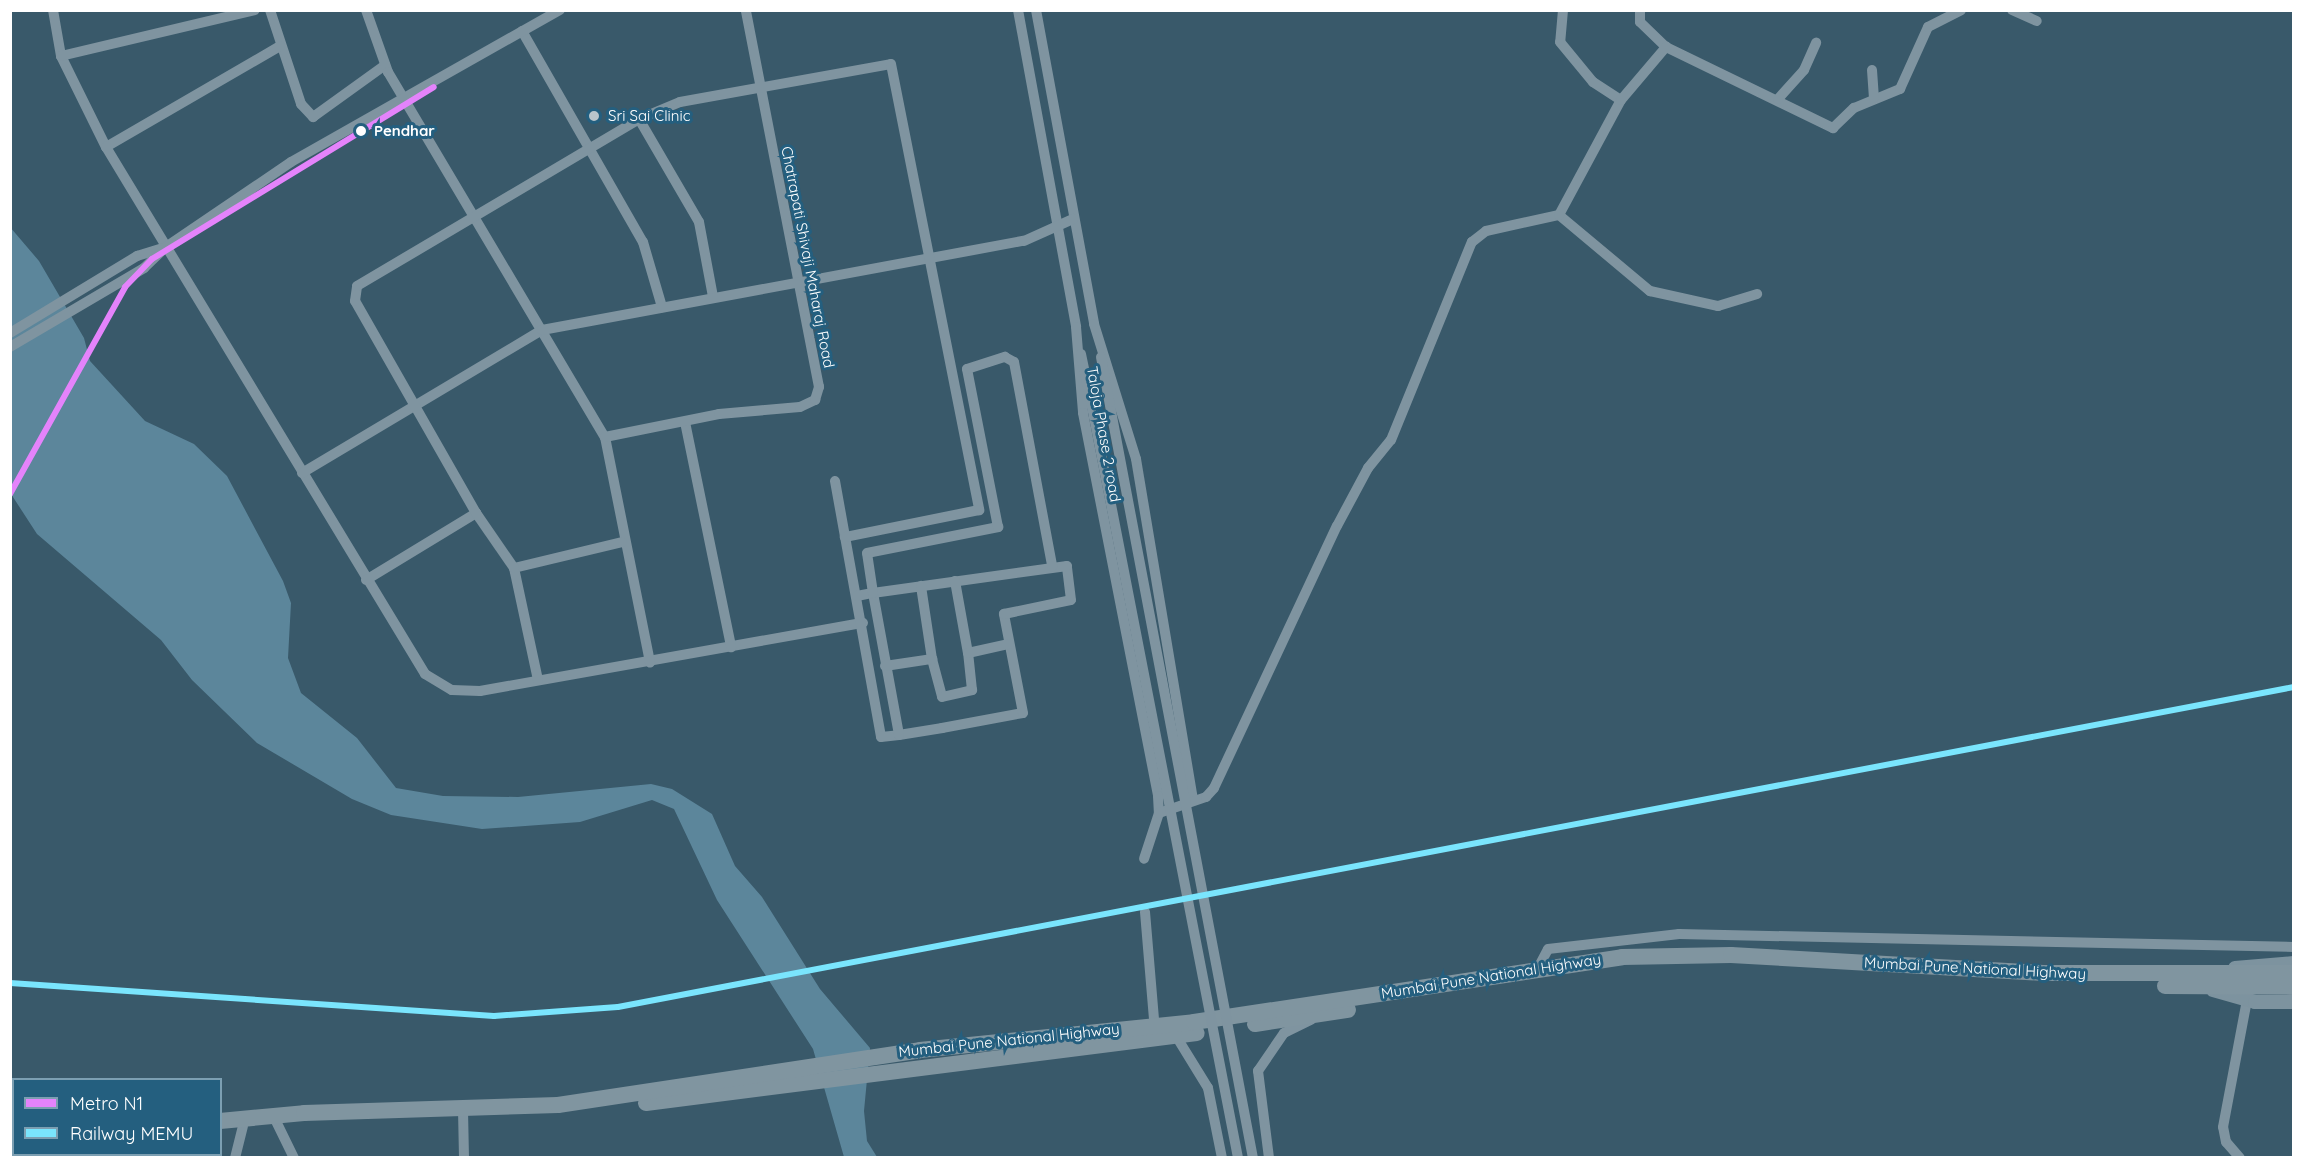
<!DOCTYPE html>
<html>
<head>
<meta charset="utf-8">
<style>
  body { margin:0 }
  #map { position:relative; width:2304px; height:1168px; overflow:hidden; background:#39596a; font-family:Quicksand,sans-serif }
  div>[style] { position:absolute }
  .water>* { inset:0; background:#5c869b }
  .minor>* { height:10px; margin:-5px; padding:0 5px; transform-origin:5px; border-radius:5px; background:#7f94a0 }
  .major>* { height:14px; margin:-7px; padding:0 7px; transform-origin:7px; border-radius:7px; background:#7d939f }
  .highway>* { height:16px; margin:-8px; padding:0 8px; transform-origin:8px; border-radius:8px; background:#8095a0 }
  .minor-bridge>* { height:10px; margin:-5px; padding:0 5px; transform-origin:5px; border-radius:5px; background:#7f94a0 }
  .rail-1>* { height:6px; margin:-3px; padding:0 3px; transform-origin:3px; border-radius:3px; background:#7ae5fd }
  .metro-1>* { height:6px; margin:-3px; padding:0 3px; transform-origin:3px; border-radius:3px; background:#e483fb }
  .dots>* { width:16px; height:16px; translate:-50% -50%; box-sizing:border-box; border:3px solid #245f7f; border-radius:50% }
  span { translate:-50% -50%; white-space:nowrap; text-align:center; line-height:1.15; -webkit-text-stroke:6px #245f7f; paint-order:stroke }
  .poi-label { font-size:15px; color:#fff }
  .left { translate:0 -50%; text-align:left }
  .stop-label { font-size:15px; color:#fff; font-weight:700 }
  .street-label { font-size:15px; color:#fff }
  .frame { position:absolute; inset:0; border:12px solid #fff; pointer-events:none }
  .legend { position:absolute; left:12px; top:1078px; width:210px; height:78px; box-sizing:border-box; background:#245f7f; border:2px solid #7c9fb2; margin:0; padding:8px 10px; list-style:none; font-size:18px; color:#fff }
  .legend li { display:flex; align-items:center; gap:12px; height:30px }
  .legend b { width:30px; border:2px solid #7c9fb2 }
</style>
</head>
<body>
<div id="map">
  <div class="water">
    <i style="clip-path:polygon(10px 227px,39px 261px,84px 338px,90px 361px,145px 421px,194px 444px,227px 476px,283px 581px,291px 603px,288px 658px,301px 693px,357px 738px,396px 788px,443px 796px,518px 797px,651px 784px,672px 789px,712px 814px,735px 866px,762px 897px,820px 989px,870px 1048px,864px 1111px,867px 1141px,877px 1157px,844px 1157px,813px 1049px,717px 900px,674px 809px,652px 800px,580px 822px,482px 829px,391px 815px,352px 799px,257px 743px,192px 680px,161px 640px,37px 534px,11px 494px)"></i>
  </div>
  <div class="minor">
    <i style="left:53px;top:10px;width:47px;rotate:80.1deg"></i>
    <i style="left:61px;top:56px;width:102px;rotate:63.7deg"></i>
    <i style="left:106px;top:147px;width:616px;rotate:58.81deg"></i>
    <i style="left:425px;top:674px;width:31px;rotate:31deg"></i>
    <i style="left:452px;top:690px;width:28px;rotate:2deg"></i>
    <i style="left:480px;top:691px;width:389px;rotate:-10.1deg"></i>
    <i style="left:270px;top:10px;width:99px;rotate:71.7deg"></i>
    <i style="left:301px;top:104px;width:18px;rotate:47deg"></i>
    <i style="left:313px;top:117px;width:89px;rotate:-35.8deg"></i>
    <i style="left:366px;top:10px;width:66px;rotate:70.5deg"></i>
    <i style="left:388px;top:72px;width:425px;rotate:59.3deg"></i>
    <i style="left:605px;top:437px;width:230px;rotate:78.7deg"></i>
    <i style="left:1018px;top:10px;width:322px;rotate:79.6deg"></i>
    <i style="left:1076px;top:327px;width:86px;rotate:85.3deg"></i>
    <i style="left:1083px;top:413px;width:390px;rotate:78.9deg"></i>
    <i style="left:1158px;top:796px;width:17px;rotate:87deg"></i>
    <i style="left:1159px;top:813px;width:48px;rotate:108.1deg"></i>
    <i style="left:1036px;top:10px;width:319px;rotate:79.5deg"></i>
    <i style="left:1094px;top:324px;width:141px;rotate:72.7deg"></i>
    <i style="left:1136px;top:459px;width:346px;rotate:80.5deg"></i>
    <i style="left:1563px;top:10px;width:32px;rotate:95deg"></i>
    <i style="left:1560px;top:42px;width:52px;rotate:50.5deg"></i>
    <i style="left:1593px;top:82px;width:33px;rotate:33deg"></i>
    <i style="left:1640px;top:10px;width:12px;rotate:90deg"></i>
    <i style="left:1640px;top:22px;width:36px;rotate:44deg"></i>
    <i style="left:1666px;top:47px;width:186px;rotate:25.9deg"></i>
    <i style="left:1833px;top:128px;width:29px;rotate:-44deg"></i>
    <i style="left:1854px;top:108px;width:50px;rotate:-22.4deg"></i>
    <i style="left:1900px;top:89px;width:68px;rotate:-65.7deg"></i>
    <i style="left:1928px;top:27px;width:37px;rotate:-27deg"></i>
    <i style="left:2012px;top:10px;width:27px;rotate:24deg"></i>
    <i style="left:522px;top:31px;width:243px;rotate:60.2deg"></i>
    <i style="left:643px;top:242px;width:68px;rotate:73.7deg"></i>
    <i style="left:61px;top:56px;width:199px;rotate:-13.3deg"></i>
    <i style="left:1872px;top:70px;width:28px;rotate:86deg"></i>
    <i style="left:1778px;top:99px;width:39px;rotate:-48deg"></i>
    <i style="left:1804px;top:70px;width:30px;rotate:-66deg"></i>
    <i style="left:639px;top:119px;width:119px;rotate:59.8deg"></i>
    <i style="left:699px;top:222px;width:76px;rotate:79.4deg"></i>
    <i style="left:106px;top:147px;width:201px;rotate:-30.1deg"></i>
    <i style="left:1559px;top:215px;width:119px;rotate:39.9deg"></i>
    <i style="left:1650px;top:291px;width:70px;rotate:12.4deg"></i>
    <i style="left:1718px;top:306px;width:41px;rotate:-17.1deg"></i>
    <i style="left:10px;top:333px;width:149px;rotate:-31.2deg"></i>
    <i style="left:137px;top:256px;width:27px;rotate:-17deg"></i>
    <i style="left:10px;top:347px;width:156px;rotate:-30.5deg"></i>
    <i style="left:144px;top:268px;width:30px;rotate:-44deg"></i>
    <i style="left:166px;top:247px;width:151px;rotate:-34.2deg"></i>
    <i style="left:291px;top:162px;width:309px;rotate:-29.5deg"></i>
    <i style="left:1081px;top:354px;width:64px;rotate:78.3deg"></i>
    <i style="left:1101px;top:357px;width:55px;rotate:79.5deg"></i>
    <i style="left:685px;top:422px;width:230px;rotate:78.4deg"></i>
    <i style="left:605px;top:437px;width:116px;rotate:-11.4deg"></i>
    <i style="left:719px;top:414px;width:81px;rotate:-4.9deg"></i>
    <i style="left:800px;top:407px;width:17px;rotate:-25deg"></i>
    <i style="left:815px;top:400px;width:14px;rotate:-73deg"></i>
    <i style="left:819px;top:387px;width:384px;rotate:-101deg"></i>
    <i style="left:302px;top:473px;width:279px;rotate:-30.8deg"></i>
    <i style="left:542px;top:330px;width:490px;rotate:-10.5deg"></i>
    <i style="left:1024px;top:241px;width:54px;rotate:-24.2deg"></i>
    <i style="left:835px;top:481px;width:260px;rotate:79.8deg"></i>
    <i style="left:881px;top:737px;width:18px;rotate:-6deg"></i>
    <i style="left:899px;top:735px;width:44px;rotate:-9.2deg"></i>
    <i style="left:942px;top:728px;width:82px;rotate:-10.5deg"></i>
    <i style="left:1023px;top:713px;width:101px;rotate:-100.9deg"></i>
    <i style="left:1004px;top:614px;width:68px;rotate:-11.8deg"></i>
    <i style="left:1071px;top:600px;width:34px;rotate:-97deg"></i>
    <i style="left:1067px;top:566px;width:196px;rotate:172.1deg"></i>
    <i style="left:873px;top:593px;width:144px;rotate:79.6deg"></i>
    <i style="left:514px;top:568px;width:111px;rotate:-13.5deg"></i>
    <i style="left:366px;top:580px;width:129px;rotate:-31.3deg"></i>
    <i style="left:955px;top:581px;width:73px;rotate:79.8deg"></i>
    <i style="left:857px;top:596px;width:16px;rotate:-11deg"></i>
    <i style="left:873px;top:593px;width:40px;rotate:-98.5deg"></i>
    <i style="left:867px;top:553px;width:134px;rotate:-11.2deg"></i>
    <i style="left:998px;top:527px;width:161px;rotate:-101.1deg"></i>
    <i style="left:967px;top:369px;width:40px;rotate:-18deg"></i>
    <i style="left:1005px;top:357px;width:10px;rotate:29deg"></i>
    <i style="left:1014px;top:362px;width:208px;rotate:79.4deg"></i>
    <i style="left:932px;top:659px;width:39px;rotate:75deg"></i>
    <i style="left:942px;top:697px;width:31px;rotate:-13deg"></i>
    <i style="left:972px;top:690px;width:37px;rotate:-96deg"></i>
    <i style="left:968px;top:653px;width:42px;rotate:-12.4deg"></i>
    <i style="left:885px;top:666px;width:48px;rotate:-8.5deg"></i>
    <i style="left:932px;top:659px;width:74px;rotate:-98.6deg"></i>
    <i style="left:538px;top:680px;width:115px;rotate:-102.1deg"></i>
    <i style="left:514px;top:568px;width:67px;rotate:-124.6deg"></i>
    <i style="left:476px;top:513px;width:244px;rotate:-119.7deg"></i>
    <i style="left:355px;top:301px;width:15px;rotate:-82deg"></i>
    <i style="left:357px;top:286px;width:328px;rotate:-30.6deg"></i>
    <i style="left:639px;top:119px;width:44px;rotate:-22.5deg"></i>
    <i style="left:680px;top:102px;width:214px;rotate:-10.2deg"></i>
    <i style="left:891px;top:64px;width:455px;rotate:78.8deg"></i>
    <i style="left:979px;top:510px;width:137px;rotate:168.6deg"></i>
    <i style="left:1159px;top:813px;width:50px;rotate:-18.8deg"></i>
    <i style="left:1206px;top:797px;width:12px;rotate:-48deg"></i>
    <i style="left:1214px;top:788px;width:289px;rotate:-64.9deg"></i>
    <i style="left:1337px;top:526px;width:66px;rotate:-61.9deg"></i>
    <i style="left:1368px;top:468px;width:36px;rotate:-51deg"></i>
    <i style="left:1391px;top:440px;width:214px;rotate:-67.8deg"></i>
    <i style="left:1472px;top:242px;width:18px;rotate:-38deg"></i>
    <i style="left:1486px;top:231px;width:75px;rotate:-12.4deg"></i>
    <i style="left:1559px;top:215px;width:131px;rotate:-61.7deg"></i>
    <i style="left:1621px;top:100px;width:70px;rotate:-49.7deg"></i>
    <i style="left:1145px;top:912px;width:118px;rotate:85.2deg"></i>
    <i style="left:1538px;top:968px;width:21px;rotate:-62deg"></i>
    <i style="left:1548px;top:949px;width:132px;rotate:-6.5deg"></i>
    <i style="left:1679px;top:934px;width:615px;rotate:1.21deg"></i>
    <i style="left:1176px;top:1036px;width:61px;rotate:58.4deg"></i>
    <i style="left:1208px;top:1088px;width:71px;rotate:78.7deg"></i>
    <i style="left:463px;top:1110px;width:48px;rotate:88.8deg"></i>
    <i style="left:273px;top:1115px;width:48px;rotate:64deg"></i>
    <i style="left:124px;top:1154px;width:4px;rotate:76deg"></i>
    <i style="left:235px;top:1158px;width:33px;rotate:-76deg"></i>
    <i style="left:1269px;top:1158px;width:88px;rotate:-97.2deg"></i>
    <i style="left:1258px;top:1071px;width:46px;rotate:-55.6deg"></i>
    <i style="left:1284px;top:1033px;width:30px;rotate:-26deg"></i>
    <i style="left:2240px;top:1158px;width:21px;rotate:-131deg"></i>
    <i style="left:2226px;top:1142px;width:15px;rotate:-101deg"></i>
    <i style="left:2223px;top:1127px;width:129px;rotate:-79.3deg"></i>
  </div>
  <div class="major">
    <i style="left:2235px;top:968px;width:59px;rotate:-4.8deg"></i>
    <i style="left:2213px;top:990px;width:44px;rotate:15.9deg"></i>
    <i style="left:2255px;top:1002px;width:39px"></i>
  </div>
  <div class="highway">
    <i style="left:2165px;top:986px;width:129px;rotate:0.4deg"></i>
    <i style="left:1255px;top:1024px;width:94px;rotate:-8.6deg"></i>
    <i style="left:646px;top:1103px;width:555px;rotate:-7.24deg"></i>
    <i style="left:220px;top:1121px;width:84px;rotate:-5.4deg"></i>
    <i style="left:304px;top:1113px;width:254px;rotate:-1.8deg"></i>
    <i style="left:558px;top:1105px;width:366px;rotate:-8.6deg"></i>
    <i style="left:920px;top:1050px;width:275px;rotate:-5.8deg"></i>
    <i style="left:1194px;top:1022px;width:433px;rotate:-8.6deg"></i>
    <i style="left:1622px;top:957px;width:109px;rotate:-1.1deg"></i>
    <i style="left:1731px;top:955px;width:316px;rotate:3.3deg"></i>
    <i style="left:2046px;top:973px;width:248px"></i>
    <i style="left:10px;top:1131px;width:4px;rotate:14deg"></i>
  </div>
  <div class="minor-bridge">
    <i style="left:1111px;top:411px;width:760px;rotate:79.24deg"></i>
    <i style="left:1094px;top:417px;width:755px;rotate:79deg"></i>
  </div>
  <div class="rail-1">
    <i style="left:10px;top:983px;width:485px;rotate:3.9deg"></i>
    <i style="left:494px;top:1016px;width:124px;rotate:-4.2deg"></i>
    <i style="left:618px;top:1007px;width:1706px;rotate:-10.81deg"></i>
  </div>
  <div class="metro-1">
    <i style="left:10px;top:494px;width:237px;rotate:-60.9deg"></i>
    <i style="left:125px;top:287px;width:39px;rotate:-46deg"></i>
    <i style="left:152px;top:259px;width:330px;rotate:-31.4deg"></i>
  </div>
  <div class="dots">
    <i style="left:594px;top:116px;background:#bac5cb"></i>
    <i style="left:361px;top:131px;background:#fff"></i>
  </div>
  <div class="poi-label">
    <span class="left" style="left:608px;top:116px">Sri Sai Clinic</span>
  </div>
  <div class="stop-label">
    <span class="left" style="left:374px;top:131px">Pendhar</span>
  </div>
  <div class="street-label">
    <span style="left:808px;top:257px;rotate:79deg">Chatrapati Shivaji Maharaj Road</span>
    <span style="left:1104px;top:434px;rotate:80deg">Taloja Phase 2 road</span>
    <span style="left:1975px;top:968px;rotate:3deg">Mumbai Pune National Highway</span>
    <span style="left:1491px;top:976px;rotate:-9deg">Mumbai Pune National Highway</span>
    <span style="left:1009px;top:1040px;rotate:-6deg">Mumbai Pune National Highway</span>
  </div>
  <div class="frame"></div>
  <ul class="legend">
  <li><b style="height:8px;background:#e483fb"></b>Metro N1</li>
  <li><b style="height:8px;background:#7ae5fd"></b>Railway MEMU</li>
  </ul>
</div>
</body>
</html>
